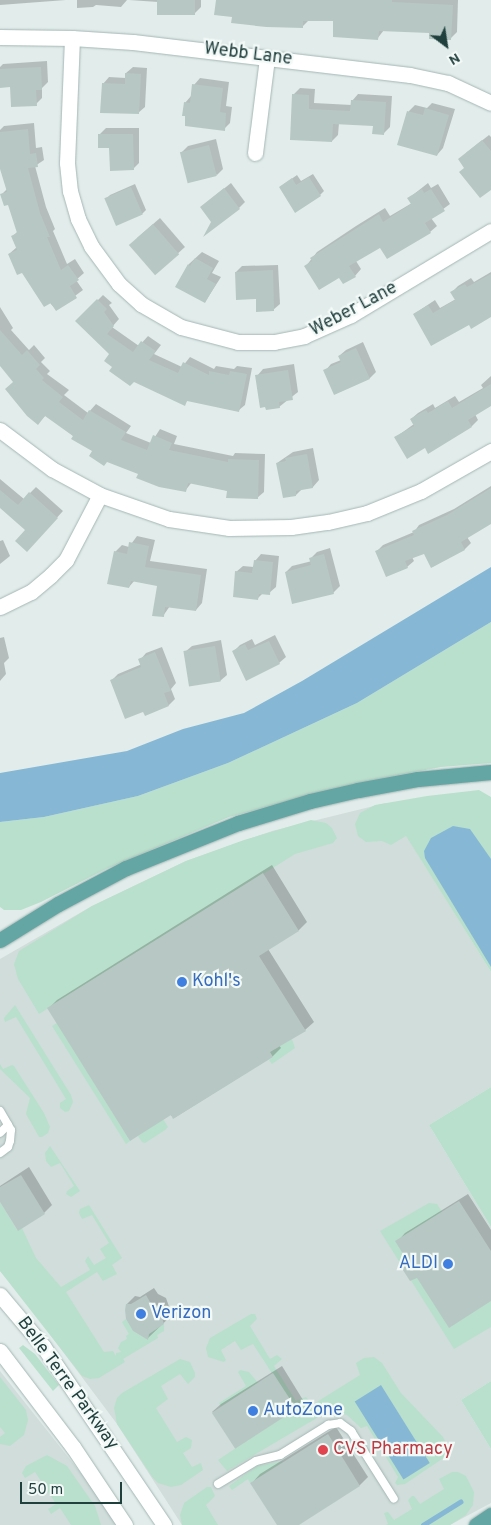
<!DOCTYPE html>
<html>
<head>
<meta charset="utf-8">
<style>
  body { margin:0 }
  #map { position:relative; width:491px; height:1525px; overflow:hidden; background:#e2edeb; font-family:Overpass,sans-serif }
  div>[style] { position:absolute }
  .built>* { inset:0; background:#d0ddda }
  .green>* { inset:0; background:#b9e0cc }
  .water>* { inset:0; background:#86b8d6; transform-origin:0 0 }
  .shadow>* { inset:0; background:#0003 }
  .stream>* { height:4.5px; margin:-2.25px; padding:0 2.25px; transform-origin:2.25px; border-radius:2.25px; background:#86b8d6 }
  .building>* { inset:0; background:#b7c8c4; transform-origin:0 0 }
  .roads { filter:drop-shadow(0 0 1px #a4b6b4) drop-shadow(0 0 1px #a4b6b4) }
  .service>* { height:8px; margin:-4px; padding:0 4px; transform-origin:4px; border-radius:4px; background:#fff }
  .minor>* { height:15px; margin:-7.5px; padding:0 7.5px; transform-origin:7.5px; border-radius:7.5px; background:#fff }
  .secondary>* { height:15px; margin:-7.5px; padding:0 7.5px; transform-origin:7.5px; border-radius:7.5px; background:#fff }
  .primary>* { height:15px; margin:-7.5px; padding:0 7.5px; transform-origin:7.5px; border-radius:7.5px; background:#63a6a4 }
  .dots>* { width:14px; height:14px; translate:-50% -50%; box-sizing:border-box; border:2px solid #f3f9f7; border-radius:50% }
  span { translate:-50% -50%; white-space:nowrap; text-align:center; line-height:1.15; -webkit-text-stroke:4.5px #f3f9f7; paint-order:stroke }
  .street-label { font-size:18px; color:#20403e }
  .shop-label { font-size:18px; color:#366cbe }
  .left { translate:0 -50%; text-align:left }
  .right { translate:-100% -50%; text-align:right }
  .health-label { font-size:18px; color:#be3a42 }
  .north { position:absolute; left:421px; top:20px; width:50px; height:50px; -webkit-text-stroke:4px #f3f9f7; paint-order:stroke; rotate:149deg; font-size:14px; font-weight:700; line-height:20px; text-align:center; color:#20403e }
  .north::after { content:''; display:block; margin:auto; width:18px; height:22px; background:#20403e; clip-path:polygon(50% 0,100% 100%,50% 72%,0 100%) }
  .scale { position:absolute; left:20px; top:1482px; width:102px; height:22px; box-sizing:border-box; border:2px solid #20403e; border-top:0; padding-left:6px; font-size:15px; line-height:18px; white-space:nowrap; color:#20403e; -webkit-text-stroke:4px #f3f9f7; paint-order:stroke }
</style>
</head>
<body>
<div id="map">
  <div class="built">
    <i style="clip-path:polygon(386px 803px,491px 972px,491px 1087px,429px 1125px,491px 1227px,491px 1381px,461px 1400px,491px 1449px,491px 1503px,450px 1525px,182px 1525px,117px 1424px,19px 1293px,0 1271px,0 959px,92px 906px,186px 861px,272px 831px)"></i>
    <i style="clip-path:polygon(0 1371px,95px 1491px,117px 1525px,0 1525px)"></i>
  </div>
  <div class="green">
    <i style="clip-path:polygon(491px 622px,491px 763px,441px 767px,388px 777px,317px 793px,229px 817px,106px 869px,41px 902px,21px 910px,4px 910px,0 907px,0 822px,44px 817px,138px 796px,228px 763px,357px 703px)"></i>
    <i style="clip-path:polygon(479px 790px,491px 797px,491px 972px,406px 836px,391px 845px,382px 841px,366px 842px,358px 836px,355px 824px,360px 813px,375px 805px,427px 796px)"></i>
    <i style="clip-path:polygon(311px 820px,326px 823px,332px 828px,337px 838px,333px 843px,295px 854px,39px 1014px,18px 979px,14px 964px,19px 951px,92px 906px,186px 861px,244px 840px)"></i>
    <i style="clip-path:polygon(15px 1005px,71px 1095px,73px 1102px,69px 1111px,65px 1112px,60px 1108px,60px 1103px,66px 1099px,16px 1017px,5px 1022px,4px 1018px)"></i>
    <i style="clip-path:polygon(57px 1023px,130px 1141px,126px 1144px,52px 1026px)"></i>
    <i style="clip-path:polygon(292px 1039px,295px 1048px,272px 1064px,269px 1060px,273px 1057px,270px 1052px)"></i>
    <i style="clip-path:polygon(0 1064px,3px 1069px,12px 1065px,14px 1066px,44px 1113px,50px 1127px,48px 1133px,42px 1137px,39px 1137px,26px 1114px,30px 1098px,0 1069px)"></i>
    <i style="clip-path:polygon(491px 1087px,491px 1227px,429px 1125px)"></i>
    <i style="clip-path:polygon(163px 1119px,168px 1127px,165px 1130px,145px 1143px,142px 1142px,138px 1136px)"></i>
    <i style="clip-path:polygon(50px 1146px,80px 1191px,71px 1197px,66px 1194px,67px 1191px,74px 1186px,60px 1163px,51px 1167px,46px 1161px,45px 1153px)"></i>
    <i style="clip-path:polygon(0 1202px,17px 1230px,22px 1228px,36px 1258px,61px 1287px,90px 1270px,85px 1261px,88px 1256px,94px 1265px,106px 1258px,100px 1249px,109px 1243px,92px 1215px,82px 1219px,79px 1213px,80px 1209px,89px 1205px,122px 1258px,112px 1265px,117px 1274px,103px 1281px,97px 1272px,66px 1292px,104px 1352px,113px 1351px,116px 1356px,116px 1353px,121px 1352px,118px 1348px,121px 1342px,127px 1339px,126px 1336px,129px 1334px,122px 1322px,126px 1319px,133px 1331px,143px 1337px,148px 1338px,149px 1334px,164px 1324px,164px 1331px,157px 1335px,158px 1338px,123px 1359px,125px 1362px,99px 1378px,90px 1379px,82px 1376px,0 1271px)"></i>
    <i style="clip-path:polygon(429px 1203px,437px 1204px,491px 1291px,491px 1327px,454px 1349px,380px 1231px)"></i>
    <i style="clip-path:polygon(evenodd,251px 1314px,255px 1314px,257px 1319px,250px 1326px,270px 1359px,277px 1355px,282px 1359px,274px 1366px,296px 1401px,306px 1397px,312px 1405px,360px 1375px,356px 1363px,364px 1358px,374px 1357px,382px 1363px,401px 1393px,443px 1437px,445px 1441px,438px 1442px,437px 1445px,440px 1449px,447px 1450px,445px 1457px,405px 1484px,397px 1485px,395px 1483px,398px 1477px,367px 1426px,361px 1428px,347px 1415px,333px 1412px,322px 1415px,227px 1471px,218px 1460px,295px 1409px,253px 1344px,241px 1350px,235px 1341px,221px 1350px,226px 1360px,224px 1362px,208px 1357px,206px 1348px,210px 1338px,251px 1314px,381px 1385px,429px 1463px,404px 1479px,381px 1385px)"></i>
    <i style="clip-path:polygon(23px 1345px,35px 1354px,59px 1385px,53px 1391px,19px 1348px)"></i>
    <i style="clip-path:polygon(180px 1359px,190px 1362px,195px 1373px,195px 1377px,188px 1384px,180px 1374px,161px 1386px,168px 1399px,156px 1408px,177px 1442px,186px 1437px,192px 1440px,191px 1448px,183px 1453px,192px 1467px,201px 1463px,203px 1470px,181px 1485px,171px 1487px,158px 1483px,153px 1478px,117px 1424px,114px 1408px,117px 1398px,122px 1393px)"></i>
    <i style="clip-path:polygon(240px 1370px,249px 1372px,258px 1383px,221px 1406px,219px 1403px,246px 1386px,238px 1372px)"></i>
    <i style="clip-path:polygon(0 1377px,26px 1410px,28px 1420px,24px 1435px,10px 1446px,0 1444px,0 1437px,5px 1433px,0 1427px)"></i>
    <i style="clip-path:polygon(491px 1381px,491px 1449px,461px 1400px)"></i>
    <i style="clip-path:polygon(47px 1455px,67px 1466px,95px 1506px,101px 1525px,71px 1525px,60px 1508px,51px 1514px,48px 1509px,56px 1504px,35px 1472px,25px 1478px,22px 1473px,26px 1466px)"></i>
    <i style="clip-path:polygon(284px 1461px,250px 1483px,248px 1479px,232px 1490px,229px 1486px,257px 1466px)"></i>
    <i style="clip-path:polygon(452px 1472px,458px 1472px,466px 1476px,474px 1492px,473px 1505px,466px 1515px,450px 1525px,386px 1525px,388px 1524px,384px 1513px,388px 1512px,394px 1520px,412px 1509px,408px 1500px,412px 1496px,414px 1496px,420px 1504px,444px 1489px,439px 1479px)"></i>
    <i style="clip-path:polygon(207px 1487px,211px 1487px,215px 1496px,206px 1505px,218px 1525px,182px 1525px,180px 1515px,184px 1503px)"></i>
  </div>
  <div class="water">
    <i style="clip-path:polygon(491px 567px,491px 622px,357px 703px,228px 763px,138px 796px,44px 817px,0 822px,0 773px,127px 751px,183px 729px,244px 713px,302px 681px)"></i>
    <i style="clip-path:polygon(453px 826px,470px 829px,491px 859px,491px 967px,425px 858px,424px 851px,431px 838px)"></i>
    <i style="left:381px;top:1385px;width:92px;height:31px;rotate:58deg"></i>
  </div>
  <div class="shadow">
    <i style="clip-path:polygon(0 0,66px 0,0 5px)"></i>
    <i style="clip-path:polygon(77px 0,127px 0,121px 7px,96px 5px,93px 7px,77px 8px)"></i>
    <i style="clip-path:polygon(129px 0,201px 0,201px 7px,194px 14px,158px 2px)"></i>
    <i style="clip-path:polygon(217px 0,458px 0,457px 32px,451px 38px,430px 32px,384px 30px,377px 39px,334px 20px,308px 21px,302px 27px,233px 16px)"></i>
    <i style="clip-path:polygon(47px 61px,48px 82px,42px 88px,42px 98px,36px 104px,11px 86px,0 87px,0 67px,3px 64px)"></i>
    <i style="clip-path:polygon(133px 67px,147px 68px,145px 107px,138px 113px,103px 84px,109px 77px,126px 78px,126px 73px)"></i>
    <i style="clip-path:polygon(200px 78px,229px 82px,226px 106px,232px 107px,230px 123px,224px 129px,186px 115px,185px 103px,191px 96px,194px 85px)"></i>
    <i style="clip-path:polygon(300px 88px,315px 89px,314px 103px,352px 105px,352px 101px,358px 94px,392px 96px,390px 127px,384px 133px,374px 125px,339px 123px,338px 135px,332px 141px,293px 95px)"></i>
    <i style="clip-path:polygon(432px 103px,455px 109px,443px 148px,437px 155px,399px 144px,409px 111px,415px 105px,427px 108px)"></i>
    <i style="clip-path:polygon(34px 123px,36px 148px,42px 147px,44px 160px,35px 166px,46px 207px,55px 229px,53px 231px,67px 264px,75px 259px,84px 273px,76px 280px,83px 290px,56px 310px,9px 254px,17px 247px,13px 236px,18px 231px,9px 203px,2px 194px,7px 189px,0 159px,0 130px,4px 126px)"></i>
    <i style="clip-path:polygon(106px 128px,139px 128px,139px 163px,133px 169px,99px 135px)"></i>
    <i style="clip-path:polygon(489px 135px,491px 137px,491px 188px,466px 167px,466px 153px)"></i>
    <i style="clip-path:polygon(216px 139px,223px 169px,217px 175px,181px 153px,188px 146px)"></i>
    <i style="clip-path:polygon(313px 174px,324px 191px,320px 195px,280px 187px,297px 175px,301px 181px)"></i>
    <i style="clip-path:polygon(231px 183px,245px 202px,239px 208px,213px 222px,201px 207px)"></i>
    <i style="clip-path:polygon(428px 183px,431px 188px,438px 184px,450px 204px,431px 218px,437px 226px,430px 232px,381px 246px,356px 261px,361px 269px,355px 276px,339px 276px,306px 266px,317px 252px,356px 226px,385px 208px,390px 216px,412px 203px,409px 198px)"></i>
    <i style="clip-path:polygon(135px 184px,146px 210px,142px 214px,106px 199px,110px 195px)"></i>
    <i style="clip-path:polygon(160px 218px,185px 247px,156px 273px,137px 238px)"></i>
    <i style="clip-path:polygon(202px 252px,219px 261px,212px 273px,221px 277px,205px 302px,177px 286px,189px 264px)"></i>
    <i style="clip-path:polygon(278px 265px,280px 304px,273px 310px,257px 298px,236px 272px,242px 266px)"></i>
    <i style="clip-path:polygon(491px 272px,491px 316px,469px 323px,414px 314px,435px 300px,440px 308px,456px 299px,452px 292px,458px 286px,471px 278px,474px 282px)"></i>
    <i style="clip-path:polygon(103px 295px,112px 303px,109px 305px,119px 319px,112px 327px,139px 346px,148px 336px,161px 345px,154px 354px,182px 367px,190px 357px,214px 369px,216px 366px,234px 369px,237px 366px,252px 368px,245px 405px,239px 410px,188px 400px,184px 404px,114px 367px,110px 354px,77px 321px)"></i>
    <i style="clip-path:polygon(0 307px,13px 328px,11px 330px,29px 350px,34px 345px,45px 358px,41px 362px,50px 371px,47px 374px,69px 390px,64px 395px,88px 413px,96px 404px,131px 426px,126px 433px,151px 443px,160px 429px,177px 436px,174px 444px,233px 456px,235px 453px,265px 454px,264px 492px,257px 498px,192px 482px,185px 491px,139px 473px,93px 451px,46px 415px,38px 423px,15px 381px,0 364px)"></i>
    <i style="clip-path:polygon(363px 342px,376px 372px,370px 378px,335px 394px,325px 371px,331px 364px,341px 360px,339px 356px,346px 350px)"></i>
    <i style="clip-path:polygon(294px 364px,298px 392px,279px 407px,257px 376px,263px 369px)"></i>
    <i style="clip-path:polygon(491px 376px,491px 404px,475px 414px,478px 420px,472px 426px,429px 452px,426px 446px,396px 437px,414px 424px,411px 419px,418px 413px,433px 404px,435px 408px,455px 396px,459px 402px,483px 388px,481px 385px)"></i>
    <i style="clip-path:polygon(313px 448px,319px 480px,313px 487px,302px 489px,296px 495px,277px 463px,293px 452px)"></i>
    <i style="clip-path:polygon(0 479px,24px 499px,36px 487px,63px 511px,33px 544px,27px 530px,0 506px)"></i>
    <i style="clip-path:polygon(491px 486px,491px 522px,467px 537px,471px 543px,465px 549px,432px 567px,424px 552px,412px 557px,414px 561px,407px 567px,377px 551px,383px 545px,414px 532px,419px 525px,454px 509px)"></i>
    <i style="clip-path:polygon(137px 536px,155px 540px,150px 561px,207px 569px,202px 603px,196px 610px,170px 606px,163px 616px,158px 585px,135px 580px,129px 587px,115px 552px,122px 545px,129px 547px)"></i>
    <i style="clip-path:polygon(3px 540px,10px 556px,0 564px,0 541px)"></i>
    <i style="clip-path:polygon(330px 548px,340px 586px,333px 593px,286px 572px,292px 566px,312px 561px,311px 558px,317px 552px)"></i>
    <i style="clip-path:polygon(261px 554px,279px 556px,276px 587px,269px 593px,263px 593px,257px 599px,236px 572px,243px 566px,254px 567px,255px 561px)"></i>
    <i style="clip-path:polygon(275px 635px,286px 657px,279px 663px,234px 651px,240px 645px,252px 639px,255px 645px)"></i>
    <i style="clip-path:polygon(4px 637px,9px 658px,4px 663px,6px 674px,0 681px,0 638px)"></i>
    <i style="clip-path:polygon(221px 640px,227px 675px,220px 681px,185px 652px,192px 646px)"></i>
    <i style="clip-path:polygon(162px 647px,176px 683px,171px 689px,175px 699px,169px 705px,144px 710px,111px 681px,118px 674px,142px 664px,140px 660px,146px 653px)"></i>
    <i style="clip-path:polygon(272px 865px,307px 922px,299px 930px,268px 949px,314px 1022px,305px 1030px,279px 1045px,281px 1048px,273px 1056px,174px 1118px,49px 1008px,57px 1000px)"></i>
    <i style="clip-path:polygon(29px 1167px,52px 1205px,44px 1213px,0 1199px,0 1186px)"></i>
    <i style="clip-path:polygon(468px 1194px,491px 1230px,491px 1299px,417px 1276px,403px 1267px,409px 1261px,397px 1242px,405px 1233px)"></i>
    <i style="clip-path:polygon(154px 1288px,158px 1294px,166px 1298px,172px 1315px,148px 1338px,127px 1304px,135px 1296px,140px 1297px)"></i>
    <i style="clip-path:polygon(282px 1366px,303px 1400px,295px 1408px,212px 1412px,221px 1404px)"></i>
    <i style="clip-path:polygon(336px 1427px,368px 1477px,360px 1485px,296px 1525px,278px 1525px,252px 1483px,260px 1474px)"></i>
  </div>
  <div class="stream">
    <i style="left:423px;top:1525px;width:44px;rotate:-31.9deg"></i>
  </div>
  <div class="building">
    <i style="left:157px;top:0;width:38px;height:15px"></i>
    <i style="clip-path:polygon(216px 0,392px 0,392px 2px,453px 5px,451px 40px,429px 39px,429px 33px,379px 31px,378px 40px,333px 37px,333px 21px,303px 21px,303px 28px,266px 27px,231px 23px,232px 17px,214px 15px)"></i>
    <i style="clip-path:polygon(41px 67px,42px 90px,36px 90px,37px 106px,11px 107px,10px 87px,0 88px,0 69px)"></i>
    <i style="clip-path:polygon(125px 73px,141px 74px,139px 114px,100px 113px,102px 83px,125px 84px)"></i>
    <i style="clip-path:polygon(192px 84px,223px 88px,220px 112px,226px 113px,225px 131px,185px 126px,185px 116px,182px 116px,184px 102px,190px 103px)"></i>
    <i style="clip-path:polygon(292px 94px,309px 95px,309px 109px,350px 111px,351px 100px,386px 102px,384px 135px,372px 134px,373px 126px,333px 124px,332px 142px,290px 140px)"></i>
    <i style="clip-path:polygon(425px 108px,449px 115px,437px 156px,397px 145px,407px 111px,423px 115px)"></i>
    <i style="clip-path:polygon(28px 129px,30px 154px,36px 153px,38px 167px,28px 168px,40px 213px,50px 237px,47px 237px,61px 270px,68px 265px,79px 280px,70px 286px,77px 298px,56px 311px,51px 303px,44px 307px,22px 273px,17px 275px,8px 254px,17px 250px,11px 236px,17px 233px,8px 205px,4px 206px,0 194px,7px 192px,0 169px,0 132px)"></i>
    <i style="clip-path:polygon(98px 134px,133px 134px,134px 170px,110px 171px,109px 148px,98px 148px)"></i>
    <i style="clip-path:polygon(482px 140px,491px 151px,491px 190px,480px 198px,459px 172px,464px 168px,458px 159px)"></i>
    <i style="left:209px;top:145px;width:32px;height:30px;rotate:76deg"></i>
    <i style="clip-path:polygon(309px 177px,321px 196px,295px 213px,279px 187px,292px 178px,296px 185px)"></i>
    <i style="left:131px;top:187px;width:30px;height:29px;rotate:67deg"></i>
    <i style="clip-path:polygon(224px 188px,240px 209px,203px 237px,211px 222px,200px 207px)"></i>
    <i style="clip-path:polygon(422px 189px,424px 193px,431px 189px,445px 211px,425px 223px,431px 233px,387px 259px,380px 248px,349px 266px,356px 277px,343px 284px,339px 278px,319px 290px,304px 266px,312px 261px,310px 258px,379px 214px,383px 222px,411px 204px,407px 198px)"></i>
    <i style="left:153px;top:224px;width:40px;height:32px;rotate:49deg"></i>
    <i style="clip-path:polygon(195px 258px,213px 268px,207px 279px,216px 284px,205px 303px,175px 287px,188px 264px,190px 266px)"></i>
    <i style="clip-path:polygon(273px 270px,274px 311px,256px 312px,256px 299px,236px 300px,235px 272px)"></i>
    <i style="clip-path:polygon(491px 274px,491px 317px,471px 329px,469px 325px,431px 346px,413px 314px,428px 305px,433px 313px,455px 300px,450px 292px,465px 284px,467px 287px)"></i>
    <i style="clip-path:polygon(97px 299px,107px 309px,104px 312px,114px 326px,107px 334px,133px 352px,141px 341px,156px 351px,149px 360px,178px 373px,183px 362px,209px 375px,209px 371px,229px 375px,230px 371px,247px 374px,239px 412px,187px 401px,185px 406px,134px 382px,130px 386px,109px 371px,112px 367px,104px 361px,109px 354px,75px 321px)"></i>
    <i style="clip-path:polygon(0 330px,22px 355px,27px 350px,40px 365px,36px 369px,44px 378px,42px 380px,63px 397px,59px 402px,83px 420px,89px 410px,126px 432px,121px 440px,147px 450px,153px 435px,172px 443px,169px 450px,228px 462px,228px 459px,259px 460px,258px 499px,226px 498px,227px 491px,188px 483px,186px 492px,159px 487px,136px 478px,138px 474px,107px 462px,104px 466px,89px 456px,92px 451px,71px 439px,73px 436px,45px 416px,38px 425px,27px 416px,5px 389px,13px 382px,0 366px)"></i>
    <i style="clip-path:polygon(356px 348px,370px 379px,334px 395px,323px 370px,341px 362px,338px 356px)"></i>
    <i style="clip-path:polygon(288px 370px,293px 400px,279px 402px,280px 408px,266px 410px,265px 407px,260px 408px,255px 375px)"></i>
    <i style="clip-path:polygon(491px 384px,491px 406px,468px 420px,472px 427px,428px 454px,425px 448px,407px 459px,394px 437px,414px 426px,410px 419px,426px 410px,428px 413px,448px 401px,452px 408px)"></i>
    <i style="clip-path:polygon(307px 454px,313px 488px,296px 491px,296px 496px,283px 498px,276px 463px,286px 461px,285px 458px)"></i>
    <i style="clip-path:polygon(491px 488px,491px 524px,461px 542px,465px 550px,431px 568px,424px 554px,405px 561px,408px 568px,386px 577px,375px 551px,414px 535px,412px 531px,447px 515px)"></i>
    <i style="clip-path:polygon(0 490px,18px 505px,29px 492px,58px 518px,27px 552px,15px 541px,25px 530px,0 508px)"></i>
    <i style="clip-path:polygon(129px 542px,149px 546px,145px 567px,201px 575px,196px 611px,165px 607px,164px 617px,152px 616px,157px 586px,131px 581px,129px 588px,107px 584px,114px 551px,127px 554px)"></i>
    <i style="clip-path:polygon(324px 554px,334px 594px,292px 604px,285px 572px,311px 565px,309px 558px)"></i>
    <i style="clip-path:polygon(254px 560px,273px 562px,270px 595px,259px 594px,258px 600px,233px 597px,235px 571px,252px 573px)"></i>
    <i style="clip-path:polygon(269px 641px,280px 664px,246px 681px,232px 651px,245px 644px,248px 650px)"></i>
    <i style="left:215px;top:646px;width:36px;height:32px;rotate:81deg"></i>
    <i style="clip-path:polygon(155px 652px,171px 691px,164px 693px,169px 706px,145px 716px,143px 712px,125px 719px,110px 680px,141px 667px,138px 659px)"></i>
    <i style="clip-path:polygon(263px 873px,299px 931px,259px 956px,306px 1031px,270px 1052px,273px 1057px,173px 1119px,171px 1115px,130px 1141px,47px 1008px)"></i>
    <i style="clip-path:polygon(21px 1175px,45px 1214px,18px 1231px,0 1202px,0 1187px)"></i>
    <i style="clip-path:polygon(459px 1201px,491px 1251px,491px 1301px,449px 1328px,417px 1278px,410px 1281px,401px 1267px,408px 1262px,395px 1241px)"></i>
    <i style="clip-path:polygon(146px 1295px,150px 1302px,158px 1306px,164px 1324px,149px 1334px,148px 1340px,133px 1331px,126px 1319px,125px 1310px,126px 1304px,131px 1304px)"></i>
    <i style="left:273px;top:1373px;width:43px;height:73px;rotate:57deg"></i>
    <i style="clip-path:polygon(328px 1434px,360px 1486px,299px 1525px,277px 1525px,250px 1483px)"></i>
  </div>
  <div class="roads">
    <div class="service">
      <i style="left:0;top:1111px;width:16px;rotate:60deg"></i>
      <i style="left:8px;top:1125px;width:11px;rotate:135deg"></i>
      <i style="left:0;top:1153px;width:10px;rotate:-37deg"></i>
      <i style="left:8px;top:1147px;width:6px;rotate:-72deg"></i>
      <i style="left:10px;top:1141px;width:11px;rotate:-85deg"></i>
      <i style="left:11px;top:1130px;width:6px;rotate:-121deg"></i>
      <i style="left:218px;top:1484px;width:44px;rotate:-31.2deg"></i>
      <i style="left:256px;top:1461px;width:25px;rotate:-14deg"></i>
      <i style="left:280px;top:1455px;width:57px;rotate:-32deg"></i>
      <i style="left:328px;top:1425px;width:12px;rotate:-9deg"></i>
      <i style="left:340px;top:1423px;width:14px;rotate:36deg"></i>
      <i style="left:351px;top:1431px;width:80px;rotate:57.7deg"></i>
    </div>
    <div class="minor">
      <i style="left:0;top:37px;width:72px;rotate:0.8deg"></i>
      <i style="left:72px;top:38px;width:61px;rotate:3.8deg"></i>
      <i style="left:133px;top:42px;width:279px;rotate:6.8deg"></i>
      <i style="left:410px;top:75px;width:39px;rotate:12deg"></i>
      <i style="left:448px;top:83px;width:47px;rotate:24.9deg"></i>
      <i style="left:72px;top:38px;width:125px;rotate:92.3deg"></i>
      <i style="left:67px;top:163px;width:28px;rotate:84deg"></i>
      <i style="left:70px;top:191px;width:29px;rotate:74deg"></i>
      <i style="left:78px;top:219px;width:30px;rotate:64deg"></i>
      <i style="left:91px;top:246px;width:47px;rotate:53.6deg"></i>
      <i style="left:119px;top:284px;width:30px;rotate:42deg"></i>
      <i style="left:141px;top:304px;width:46px;rotate:29.9deg"></i>
      <i style="left:181px;top:327px;width:59px;rotate:14.7deg"></i>
      <i style="left:238px;top:342px;width:36px"></i>
      <i style="left:274px;top:342px;width:31px;rotate:-11deg"></i>
      <i style="left:304px;top:336px;width:51px;rotate:-24.1deg"></i>
      <i style="left:351px;top:315px;width:163px;rotate:-31deg"></i>
      <i style="left:255px;top:153px;width:96px;rotate:-82.8deg"></i>
      <i style="left:0;top:430px;width:65px;rotate:36.9deg"></i>
      <i style="left:52px;top:469px;width:55px;rotate:28.4deg"></i>
      <i style="left:100px;top:495px;width:73px;rotate:19.2deg"></i>
      <i style="left:169px;top:519px;width:61px;rotate:8.5deg"></i>
      <i style="left:229px;top:528px;width:62px;rotate:-0.9deg"></i>
      <i style="left:291px;top:527px;width:37px;rotate:-8deg"></i>
      <i style="left:328px;top:522px;width:40px;rotate:-13deg"></i>
      <i style="left:367px;top:513px;width:58px;rotate:-22.2deg"></i>
      <i style="left:421px;top:491px;width:81px;rotate:-29.7deg"></i>
      <i style="left:0;top:607px;width:34px;rotate:-26deg"></i>
      <i style="left:31px;top:592px;width:26px;rotate:-40deg"></i>
      <i style="left:51px;top:575px;width:21px;rotate:-45deg"></i>
      <i style="left:66px;top:560px;width:73px;rotate:-62.4deg"></i>
    </div>
    <div class="secondary">
      <i style="left:0;top:1295px;width:67px;rotate:49.9deg"></i>
      <i style="left:43px;top:1346px;width:216px;rotate:55.9deg"></i>
      <i style="left:0;top:1351px;width:121px;rotate:52.8deg"></i>
      <i style="left:73px;top:1447px;width:94px;rotate:56.3deg"></i>
    </div>
    <div class="primary">
      <i style="left:0;top:940px;width:68px;rotate:-31.8deg"></i>
      <i style="left:58px;top:904px;width:77px;rotate:-27.9deg"></i>
      <i style="left:126px;top:868px;width:121px;rotate:-21.9deg"></i>
      <i style="left:238px;top:823px;width:75px;rotate:-17deg"></i>
      <i style="left:310px;top:801px;width:49px;rotate:-12.9deg"></i>
      <i style="left:358px;top:790px;width:61px;rotate:-10.4deg"></i>
      <i style="left:418px;top:779px;width:73px;rotate:-5.5deg"></i>
      <i style="left:476px;top:1525px;width:18px;rotate:-34deg"></i>
    </div>
  </div>
  <div class="dots">
    <i style="left:182px;top:982px;background:#3f7fe0"></i>
    <i style="left:448px;top:1264px;background:#3f7fe0"></i>
    <i style="left:141px;top:1314px;background:#3f7fe0"></i>
    <i style="left:253px;top:1411px;background:#3f7fe0"></i>
    <i style="left:323px;top:1450px;background:#e0444e"></i>
  </div>
  <div class="street-label">
    <span style="left:248px;top:55px;rotate:7deg">Webb Lane</span>
    <span style="left:354px;top:310px;rotate:-28deg">Weber Lane</span>
    <span style="left:67px;top:1384px;rotate:54deg">Belle Terre Parkway</span>
  </div>
  <div class="shop-label">
    <span class="left" style="left:192px;top:982px">Kohl's</span>
    <span class="right" style="left:438px;top:1264px">ALDI</span>
    <span class="left" style="left:151px;top:1314px">Verizon</span>
    <span class="left" style="left:263px;top:1411px">AutoZone</span>
  </div>
  <div class="health-label">
    <span class="left" style="left:333px;top:1450px">CVS Pharmacy</span>
  </div>
  <div class="north">N</div>
  <div class="scale">50 m</div>
</div>
</body>
</html>
